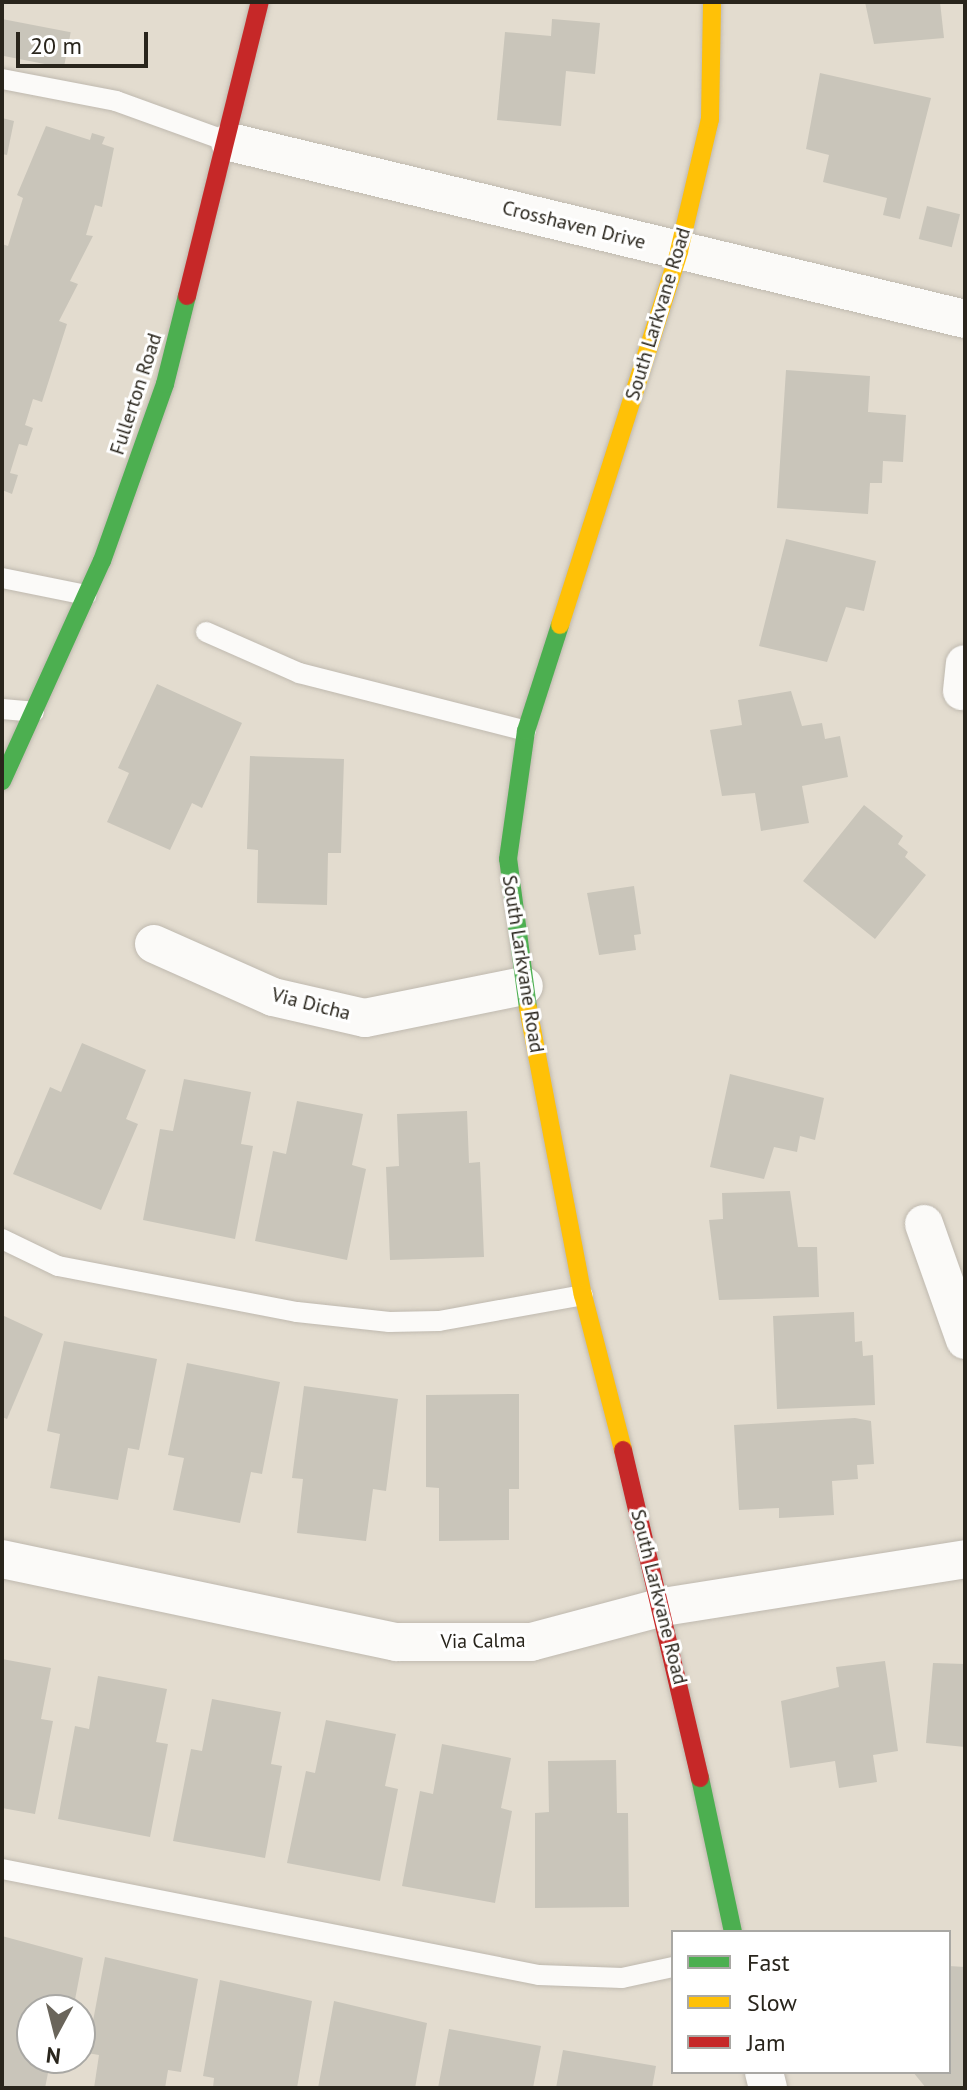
<!DOCTYPE html>
<html>
<head>
<meta charset="utf-8">
<style>
  body { margin:0 }
  #map { position:relative; width:967px; height:2090px; overflow:hidden; background:#e3dccf; font-family:"PT Sans",sans-serif }
  div>[style] { position:absolute }
  .building>* { inset:0; background:#c9c5ba; transform-origin:0 0 }
  .roads { filter:drop-shadow(0 0 2px #bfb9af) drop-shadow(0 0 2px #bfb9af) }
  .lane>* { height:20px; margin:-10px; padding:0 10px; transform-origin:10px; border-radius:10px; background:#fbfaf8 }
  .street>* { height:38px; margin:-19px; padding:0 19px; transform-origin:19px; border-radius:19px; background:#fbfaf8 }
  .fast>* { height:18px; margin:-9px; padding:0 9px; transform-origin:9px; border-radius:9px; background:#4caf50 }
  .slow>* { height:18px; margin:-9px; padding:0 9px; transform-origin:9px; border-radius:9px; background:#ffc107 }
  .jam>* { height:18px; margin:-9px; padding:0 9px; transform-origin:9px; border-radius:9px; background:#c62828 }
  span { translate:-50% -50%; white-space:nowrap; text-align:center; line-height:1.15; -webkit-text-stroke:6px #fff; paint-order:stroke }
  .street-label { font-size:20px; color:#29251c }
  .frame { position:absolute; inset:0; border:4px solid #29251c; pointer-events:none }
  .legend { position:absolute; left:671px; top:1930px; width:280px; height:144px; box-sizing:border-box; background:#fff; border:2px solid #a9a8a4; margin:0; padding:10px 14px; list-style:none; font-size:24px; color:#29251c }
  .legend li { display:flex; align-items:center; gap:16px; height:40px }
  .legend b { width:40px; border:2px solid #a9a8a4 }
  .north { position:absolute; left:16px; top:1994px; width:80px; height:80px; box-sizing:border-box; background:#fff; border:2px solid #a9a8a4; border-radius:50%; rotate:187deg; font-size:22px; font-weight:700; line-height:32px; text-align:center; color:#29251c }
  .north::after { content:''; display:block; margin:auto; width:28px; height:36px; background:#6a655b; clip-path:polygon(50% 0,100% 100%,50% 72%,0 100%) }
  .scale { position:absolute; left:16px; top:32px; width:132px; height:36px; box-sizing:border-box; border:4px solid #29251c; border-top:0; padding-left:10px; font-size:24px; line-height:28px; white-space:nowrap; color:#29251c; -webkit-text-stroke:6px #fff; paint-order:stroke }
</style>
</head>
<body>
<div id="map">
  <div class="building">
    <i style="clip-path:polygon(865px 2px,940px 2px,944px 38px,874px 44px)"></i>
    <i style="left:2px;top:19px;width:70px;height:36px;rotate:11deg"></i>
    <i style="clip-path:polygon(552px 19px,600px 23px,595px 74px,566px 71px,561px 126px,497px 120px,505px 32px,551px 36px)"></i>
    <i style="clip-path:polygon(820px 73px,931px 98px,900px 219px,883px 215px,887px 198px,823px 182px,829px 155px,806px 149px)"></i>
    <i style="clip-path:polygon(2px 118px,14px 121px,7px 155px,2px 154px)"></i>
    <i style="clip-path:polygon(46px 126px,90px 140px,92px 133px,105px 137px,102px 144px,114px 148px,102px 207px,95px 205px,86px 235px,93px 236px,70px 281px,78px 284px,59px 321px,67px 324px,42px 402px,33px 399px,25px 425px,33px 428px,27px 446px,19px 444px,10px 473px,18px 475px,12px 494px,2px 490px,2px 244px,8px 246px,23px 198px,17px 195px)"></i>
    <i style="left:927px;top:206px;width:34px;height:34px;rotate:14deg"></i>
    <i style="clip-path:polygon(786px 370px,870px 376px,868px 412px,906px 415px,903px 462px,883px 461px,882px 483px,870px 483px,868px 514px,777px 508px)"></i>
    <i style="clip-path:polygon(786px 539px,876px 561px,864px 611px,846px 607px,827px 662px,759px 646px)"></i>
    <i style="clip-path:polygon(157px 684px,242px 723px,202px 808px,192px 803px,170px 850px,107px 822px,129px 773px,118px 768px)"></i>
    <i style="clip-path:polygon(791px 691px,802px 726px,822px 723px,825px 739px,840px 736px,848px 777px,802px 786px,809px 823px,761px 831px,755px 793px,722px 796px,710px 730px,742px 725px,738px 700px)"></i>
    <i style="clip-path:polygon(250px 756px,344px 759px,341px 853px,328px 853px,327px 905px,257px 903px,258px 850px,247px 849px)"></i>
    <i style="clip-path:polygon(864px 805px,903px 836px,898px 844px,908px 852px,905px 857px,926px 875px,875px 939px,803px 881px)"></i>
    <i style="clip-path:polygon(634px 886px,641px 934px,634px 935px,636px 950px,599px 955px,587px 893px)"></i>
    <i style="clip-path:polygon(82px 1043px,146px 1070px,126px 1119px,138px 1124px,101px 1210px,13px 1174px,50px 1087px,61px 1092px)"></i>
    <i style="clip-path:polygon(730px 1074px,824px 1098px,815px 1140px,800px 1136px,797px 1152px,774px 1147px,764px 1179px,710px 1167px)"></i>
    <i style="clip-path:polygon(184px 1079px,251px 1092px,241px 1144px,253px 1146px,235px 1239px,143px 1220px,160px 1129px,173px 1131px)"></i>
    <i style="clip-path:polygon(297px 1101px,363px 1114px,352px 1165px,366px 1169px,347px 1260px,255px 1241px,273px 1151px,286px 1154px)"></i>
    <i style="clip-path:polygon(467px 1111px,469px 1163px,480px 1162px,484px 1257px,390px 1260px,386px 1167px,399px 1166px,397px 1114px)"></i>
    <i style="clip-path:polygon(790px 1191px,798px 1247px,817px 1247px,819px 1297px,719px 1300px,709px 1220px,723px 1219px,722px 1193px)"></i>
    <i style="clip-path:polygon(854px 1312px,855px 1342px,862px 1341px,863px 1356px,873px 1355px,875px 1405px,777px 1409px,773px 1316px)"></i>
    <i style="clip-path:polygon(2px 1315px,43px 1334px,7px 1419px,2px 1417px)"></i>
    <i style="clip-path:polygon(64px 1341px,157px 1359px,139px 1450px,128px 1448px,118px 1500px,50px 1488px,60px 1434px,47px 1431px)"></i>
    <i style="clip-path:polygon(187px 1363px,280px 1382px,262px 1474px,251px 1472px,240px 1523px,173px 1510px,184px 1458px,168px 1455px)"></i>
    <i style="clip-path:polygon(304px 1386px,398px 1399px,386px 1491px,373px 1489px,366px 1541px,297px 1533px,303px 1479px,292px 1478px)"></i>
    <i style="clip-path:polygon(519px 1394px,519px 1489px,509px 1489px,509px 1540px,439px 1541px,439px 1488px,426px 1487px,426px 1395px)"></i>
    <i style="clip-path:polygon(855px 1418px,871px 1421px,874px 1464px,857px 1465px,858px 1479px,832px 1481px,834px 1515px,779px 1518px,779px 1508px,739px 1510px,734px 1425px)"></i>
    <i style="clip-path:polygon(2px 1659px,51px 1668px,41px 1719px,53px 1721px,35px 1814px,2px 1808px)"></i>
    <i style="clip-path:polygon(885px 1661px,898px 1751px,873px 1755px,877px 1782px,839px 1788px,835px 1761px,790px 1768px,781px 1701px,839px 1687px,836px 1667px)"></i>
    <i style="clip-path:polygon(933px 1663px,965px 1664px,965px 1747px,926px 1743px)"></i>
    <i style="clip-path:polygon(98px 1676px,167px 1689px,156px 1742px,168px 1744px,150px 1837px,58px 1819px,75px 1726px,89px 1729px)"></i>
    <i style="clip-path:polygon(212px 1699px,281px 1712px,271px 1764px,282px 1766px,265px 1858px,173px 1841px,191px 1749px,202px 1751px)"></i>
    <i style="clip-path:polygon(326px 1720px,396px 1734px,385px 1786px,398px 1789px,380px 1881px,287px 1863px,306px 1771px,315px 1773px)"></i>
    <i style="clip-path:polygon(442px 1744px,511px 1758px,501px 1808px,512px 1811px,495px 1903px,402px 1886px,420px 1791px,433px 1794px)"></i>
    <i style="clip-path:polygon(616px 1760px,617px 1813px,628px 1813px,629px 1907px,535px 1908px,535px 1813px,549px 1812px,548px 1761px)"></i>
    <i style="clip-path:polygon(2px 1936px,83px 1958px,73px 2010px,32px 2010px,32px 2058px,51px 2058px,45px 2088px,2px 2088px)"></i>
    <i style="clip-path:polygon(105px 1957px,198px 1979px,181px 2072px,168px 2070px,165px 2088px,94px 2088px,99px 2055px,87px 2053px)"></i>
    <i style="clip-path:polygon(949px 1966px,965px 1967px,965px 2088px,926px 2088px,913px 2072px,949px 2072px)"></i>
    <i style="clip-path:polygon(220px 1980px,312px 2001px,297px 2088px,213px 2088px,214px 2078px,203px 2076px)"></i>
    <i style="clip-path:polygon(334px 2001px,427px 2023px,415px 2088px,318px 2088px)"></i>
    <i style="clip-path:polygon(449px 2029px,541px 2046px,533px 2088px,438px 2088px)"></i>
    <i style="clip-path:polygon(563px 2050px,656px 2066px,652px 2088px,556px 2088px)"></i>
  </div>
  <div class="roads">
    <div class="lane">
      <i style="left:2px;top:79px;width:116px;rotate:10.9deg"></i>
      <i style="left:116px;top:101px;width:120px;rotate:19.9deg"></i>
      <i style="left:2px;top:578px;width:86px;rotate:11.4deg"></i>
      <i style="left:206px;top:632px;width:102px;rotate:23.8deg"></i>
      <i style="left:299px;top:673px;width:234px;rotate:14.3deg"></i>
      <i style="left:2px;top:709px;width:32px;rotate:5deg"></i>
      <i style="left:2px;top:1239px;width:62px;rotate:25.7deg"></i>
      <i style="left:58px;top:1266px;width:243px;rotate:10.9deg"></i>
      <i style="left:297px;top:1312px;width:93px;rotate:6.2deg"></i>
      <i style="left:389px;top:1322px;width:50px;rotate:-1.1deg"></i>
      <i style="left:439px;top:1321px;width:146px;rotate:-10.2deg"></i>
      <i style="left:2px;top:1869px;width:547px;rotate:11.17deg"></i>
      <i style="left:539px;top:1975px;width:83px;rotate:2.1deg"></i>
      <i style="left:622px;top:1978px;width:52px;rotate:-12.2deg"></i>
    </div>
    <div class="street">
      <i style="left:230px;top:142px;width:756px;rotate:13.54deg"></i>
      <i style="left:962px;top:691px;width:27px;rotate:-84deg"></i>
      <i style="left:154px;top:944px;width:130px;rotate:24deg"></i>
      <i style="left:273px;top:997px;width:94px;rotate:12.9deg"></i>
      <i style="left:365px;top:1018px;width:162px;rotate:-11.4deg"></i>
      <i style="left:924px;top:1224px;width:123px;rotate:70.5deg"></i>
      <i style="left:2px;top:1559px;width:403px;rotate:11.9deg"></i>
      <i style="left:396px;top:1642px;width:135px"></i>
      <i style="left:531px;top:1642px;width:137px;rotate:-14.9deg"></i>
      <i style="left:663px;top:1607px;width:306px;rotate:-9deg"></i>
      <i style="left:764px;top:2072px;width:16px;rotate:76deg"></i>
    </div>
    <div class="fast">
      <i style="left:2px;top:781px;width:242px;rotate:-65.6deg"></i>
      <i style="left:102px;top:561px;width:188px;rotate:-70.4deg"></i>
      <i style="left:165px;top:384px;width:91px;rotate:-76deg"></i>
      <i style="left:528px;top:1008px;width:150px;rotate:-97.6deg"></i>
      <i style="left:508px;top:859px;width:129px;rotate:-82deg"></i>
      <i style="left:526px;top:731px;width:111px;rotate:-72.2deg"></i>
      <i style="left:700px;top:1778px;width:157px;rotate:77.9deg"></i>
    </div>
    <div class="slow">
      <i style="left:560px;top:625px;width:392px;rotate:-72.3deg"></i>
      <i style="left:679px;top:251px;width:136px;rotate:-76.8deg"></i>
      <i style="left:710px;top:119px;width:117px;rotate:-89deg"></i>
      <i style="left:528px;top:1008px;width:292px;rotate:79.2deg"></i>
      <i style="left:583px;top:1295px;width:160px;rotate:75.5deg"></i>
    </div>
    <div class="jam">
      <i style="left:187px;top:296px;width:303px;rotate:-76.1deg"></i>
      <i style="left:623px;top:1450px;width:337px;rotate:76.8deg"></i>
    </div>
  </div>
  <div class="street-label">
    <span style="left:574px;top:225px;rotate:14deg">Crosshaven Drive</span>
    <span style="left:658px;top:314px;rotate:-73deg">South Larkvane Road</span>
    <span style="left:136px;top:394px;rotate:-72deg">Fullerton Road</span>
    <span style="left:523px;top:964px;rotate:81deg">South Larkvane Road</span>
    <span style="left:311px;top:1004px;rotate:14deg">Via Dicha</span>
    <span style="left:659px;top:1597px;rotate:76deg">South Larkvane Road</span>
    <span style="left:483px;top:1641px;rotate:-1deg">Via Calma</span>
  </div>
  <div class="frame"></div>
  <ul class="legend">
  <li><b style="height:10px;background:#4caf50"></b>Fast</li>
  <li><b style="height:10px;background:#ffc107"></b>Slow</li>
  <li><b style="height:10px;background:#c62828"></b>Jam</li>
  </ul>
  <div class="north">N</div>
  <div class="scale">20 m</div>
</div>
</body>
</html>
